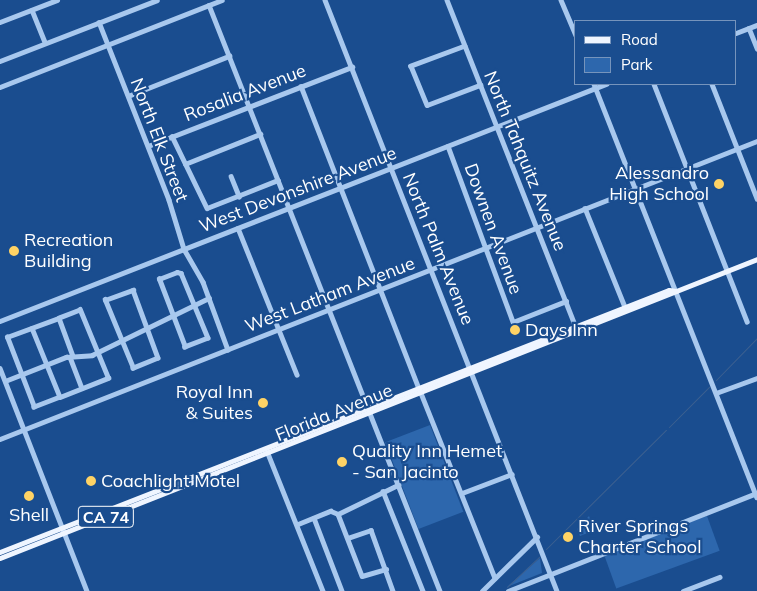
<!DOCTYPE html>
<html>
<head>
<meta charset="utf-8">
<style>
  body { margin:0 }
  #map { position:relative; width:757px; height:591px; overflow:hidden; background:#1a4d8f; font-family:Mulish,sans-serif }
  div>[style] { position:absolute }
  .green>* { inset:0; background:#2d67ad; transform-origin:0 0 }
  .stream>* { height:1px; margin:-0.5px; padding:0 0.5px; transform-origin:0.5px; border-radius:0.5px; background:#3c6090 }
  .minor>* { height:4.5px; margin:-2.25px; padding:0 2.25px; transform-origin:2.25px; border-radius:2.25px; background:#a8c8ee }
  .major>* { height:5px; margin:-2.5px; padding:0 2.5px; transform-origin:2.5px; border-radius:2.5px; background:#eff5ff }
  .dots>* { width:14px; height:14px; translate:-50% -50%; box-sizing:border-box; border:2px solid #1a4d8f; border-radius:50% }
  span { translate:-50% -50%; white-space:nowrap; text-align:center; line-height:1.15; -webkit-text-stroke:4.5px #1a4d8f; paint-order:stroke }
  .shield-label span { padding:1px 4px; background:#1a4d8f; border:1px solid; border-radius:4px; -webkit-text-stroke-width:0 }
  .shield-label { font-size:16px; color:#fff; font-weight:700 }
  .street-label { font-size:18px; color:#fff }
  .poi-label { font-size:18px; color:#fff }
  .right { translate:-100% -50%; text-align:right }
  .left { translate:0 -50%; text-align:left }
  .legend { position:absolute; left:574px; top:20px; width:162px; height:65px; box-sizing:border-box; background:#1a4d8f; border:1px solid #7694bc; margin:0; padding:6px 9px; list-style:none; font-size:15px; color:#fff }
  .legend li { display:flex; align-items:center; gap:10px; height:25px }
  .legend b { width:25px; border:1px solid #7694bc }
</style>
</head>
<body>
<div id="map">
  <div class="green">
    <i style="left:430px;top:425px;width:93px;height:48px;rotate:69deg"></i>
    <i style="clip-path:polygon(589px 516px,595px 530px,580px 536px,577px 529px)"></i>
    <i style="left:707px;top:516px;width:37px;height:110px;rotate:70deg"></i>
    <i style="clip-path:polygon(540px 558px,542px 573px,507px 587px)"></i>
  </div>
  <div class="stream">
    <i style="left:716px;top:380px;width:59px;rotate:-45.7deg"></i>
    <i style="left:669px;top:427px;width:57px;rotate:-45deg"></i>
    <i style="left:546px;top:549px;width:169px;rotate:-44.8deg"></i>
    <i style="left:507px;top:587px;width:44px;rotate:-43.2deg"></i>
  </div>
  <div class="minor">
    <i style="left:325px;top:0;width:635px;rotate:68.57deg"></i>
    <i style="left:447px;top:0;width:358px;rotate:68.5deg"></i>
    <i style="left:561px;top:0;width:39px;rotate:67deg"></i>
    <i style="left:209px;top:5px;width:630px;rotate:68.49deg"></i>
    <i style="left:32px;top:10px;width:35px;rotate:68deg"></i>
    <i style="left:0;top:22px;width:61px;rotate:-21.1deg"></i>
    <i style="left:99px;top:22px;width:191px;rotate:68.5deg"></i>
    <i style="left:169px;top:200px;width:51px;rotate:73deg"></i>
    <i style="left:184px;top:249px;width:38px;rotate:60deg"></i>
    <i style="left:203px;top:282px;width:72px;rotate:69.8deg"></i>
    <i style="left:749px;top:28px;width:22px;rotate:68deg"></i>
    <i style="left:736px;top:33px;width:22px;rotate:-21deg"></i>
    <i style="left:465px;top:46px;width:58px;rotate:159.7deg"></i>
    <i style="left:411px;top:66px;width:42px;rotate:67.7deg"></i>
    <i style="left:427px;top:105px;width:57px;rotate:-20.7deg"></i>
    <i style="left:0;top:61px;width:168px;rotate:-21.2deg"></i>
    <i style="left:594px;top:84px;width:444px;rotate:68.5deg"></i>
    <i style="left:654px;top:84px;width:255px;rotate:68.6deg"></i>
    <i style="left:712px;top:84px;width:123px;rotate:68.5deg"></i>
    <i style="left:301px;top:86px;width:324px;rotate:68.7deg"></i>
    <i style="left:0;top:87px;width:238px;rotate:-21.4deg"></i>
    <i style="left:128px;top:96px;width:109px;rotate:-21.6deg"></i>
    <i style="left:172px;top:136px;width:80px;rotate:64.1deg"></i>
    <i style="left:207px;top:208px;width:76px;rotate:-21.5deg"></i>
    <i style="left:148px;top:146px;width:219px;rotate:-21.2deg"></i>
    <i style="left:448px;top:146px;width:188px;rotate:69.7deg"></i>
    <i style="left:513px;top:322px;width:57px;rotate:-21.6deg"></i>
    <i style="left:185px;top:164px;width:81px;rotate:-21.8deg"></i>
    <i style="left:231px;top:176px;width:22px;rotate:68deg"></i>
    <i style="left:585px;top:208px;width:107px;rotate:68deg"></i>
    <i style="left:238px;top:228px;width:158px;rotate:68.1deg"></i>
    <i style="left:177px;top:272px;width:4px;rotate:14deg"></i>
    <i style="left:181px;top:273px;width:70px;rotate:67.4deg"></i>
    <i style="left:208px;top:338px;width:25px;rotate:159deg"></i>
    <i style="left:185px;top:347px;width:73px;rotate:-110.9deg"></i>
    <i style="left:159px;top:279px;width:19px;rotate:-21deg"></i>
    <i style="left:133px;top:290px;width:72px;rotate:69.8deg"></i>
    <i style="left:158px;top:358px;width:27px;rotate:158deg"></i>
    <i style="left:133px;top:368px;width:74px;rotate:-112.4deg"></i>
    <i style="left:105px;top:300px;width:30px;rotate:-20deg"></i>
    <i style="left:0;top:321px;width:651px;rotate:-21.36deg"></i>
    <i style="left:32px;top:328px;width:74px;rotate:67.9deg"></i>
    <i style="left:60px;top:397px;width:28px;rotate:159deg"></i>
    <i style="left:34px;top:407px;width:75px;rotate:-111.1deg"></i>
    <i style="left:7px;top:337px;width:55px;rotate:-20.1deg"></i>
    <i style="left:70px;top:357px;width:33px;rotate:69deg"></i>
    <i style="left:0;top:368px;width:239px;rotate:68.7deg"></i>
    <i style="left:5px;top:381px;width:66px;rotate:-21.5deg"></i>
    <i style="left:66px;top:357px;width:26px;rotate:-4deg"></i>
    <i style="left:92px;top:355px;width:130px;rotate:-26deg"></i>
    <i style="left:421px;top:393px;width:199px;rotate:68.2deg"></i>
    <i style="left:716px;top:393px;width:44px;rotate:-20.1deg"></i>
    <i style="left:60px;top:397px;width:52px;rotate:-21.6deg"></i>
    <i style="left:108px;top:378px;width:74px;rotate:-112.4deg"></i>
    <i style="left:80px;top:310px;width:22px;rotate:159deg"></i>
    <i style="left:59px;top:318px;width:40px;rotate:69.8deg"></i>
    <i style="left:0;top:439px;width:814px;rotate:-21.49deg"></i>
    <i style="left:267px;top:451px;width:151px;rotate:68.2deg"></i>
    <i style="left:383px;top:491px;width:108px;rotate:68.2deg"></i>
    <i style="left:462px;top:493px;width:53px;rotate:-20.8deg"></i>
    <i style="left:338px;top:514px;width:66px;rotate:68.8deg"></i>
    <i style="left:362px;top:576px;width:25px;rotate:-16deg"></i>
    <i style="left:314px;top:518px;width:78px;rotate:69deg"></i>
    <i style="left:298px;top:524px;width:35px;rotate:-22deg"></i>
    <i style="left:331px;top:511px;width:8px;rotate:23deg"></i>
    <i style="left:338px;top:514px;width:67px;rotate:-25.8deg"></i>
    <i style="left:348px;top:538px;width:24px;rotate:-19deg"></i>
    <i style="left:371px;top:530px;width:65px;rotate:70.2deg"></i>
    <i style="left:482px;top:591px;width:77px;rotate:-44.5deg"></i>
    <i style="left:508px;top:591px;width:268px;rotate:-21.5deg"></i>
    <i style="left:683px;top:591px;width:39px;rotate:-21deg"></i>
  </div>
  <div class="major">
    <i style="left:0;top:552px;width:718px;rotate:-21.39deg"></i>
    <i style="left:669px;top:290px;width:7px;rotate:8deg"></i>
    <i style="left:0;top:558px;width:814px;rotate:-21.55deg"></i>
  </div>
  <div class="dots">
    <i style="left:719px;top:184px;background:#ffd365"></i>
    <i style="left:14px;top:251px;background:#ffd365"></i>
    <i style="left:515px;top:330px;background:#ffd365"></i>
    <i style="left:263px;top:403px;background:#ffd365"></i>
    <i style="left:342px;top:462px;background:#ffd365"></i>
    <i style="left:91px;top:481px;background:#ffd365"></i>
    <i style="left:29px;top:496px;background:#ffd365"></i>
    <i style="left:568px;top:537px;background:#ffd365"></i>
  </div>
  <div class="shield-label">
    <span style="left:106px;top:517px">CA 74</span>
  </div>
  <div class="street-label">
    <span style="left:245px;top:93px;rotate:-21deg">Rosalia Avenue</span>
    <span style="left:159px;top:140px;rotate:69deg">North Elk Street</span>
    <span style="left:525px;top:161px;rotate:68deg">North Tahquitz Avenue</span>
    <span style="left:298px;top:190px;rotate:-21deg">West Devonshire Avenue</span>
    <span style="left:493px;top:229px;rotate:70deg">Downen Avenue</span>
    <span style="left:438px;top:249px;rotate:68deg">North Palm Avenue</span>
    <span style="left:330px;top:295px;rotate:-21deg">West Latham Avenue</span>
    <span style="left:334px;top:413px;rotate:-22deg">Florida Avenue</span>
  </div>
  <div class="poi-label">
    <span class="right" style="left:709px;top:184px">Alessandro<br>High School</span>
    <span class="left" style="left:24px;top:251px">Recreation<br>Building</span>
    <span class="left" style="left:525px;top:330px">Days Inn</span>
    <span class="right" style="left:253px;top:403px">Royal Inn<br>&amp; Suites</span>
    <span class="left" style="left:352px;top:462px">Quality Inn Hemet<br>- San Jacinto</span>
    <span class="left" style="left:101px;top:481px">Coachlight Motel</span>
    <span style="left:29px;top:515px">Shell</span>
    <span class="left" style="left:578px;top:537px">River Springs<br>Charter School</span>
  </div>
  <ul class="legend">
  <li><b style="height:6px;background:#eff5ff"></b>Road</li>
  <li><b style="height:14px;background:#2d67ad"></b>Park</li>
  </ul>
</div>
</body>
</html>
